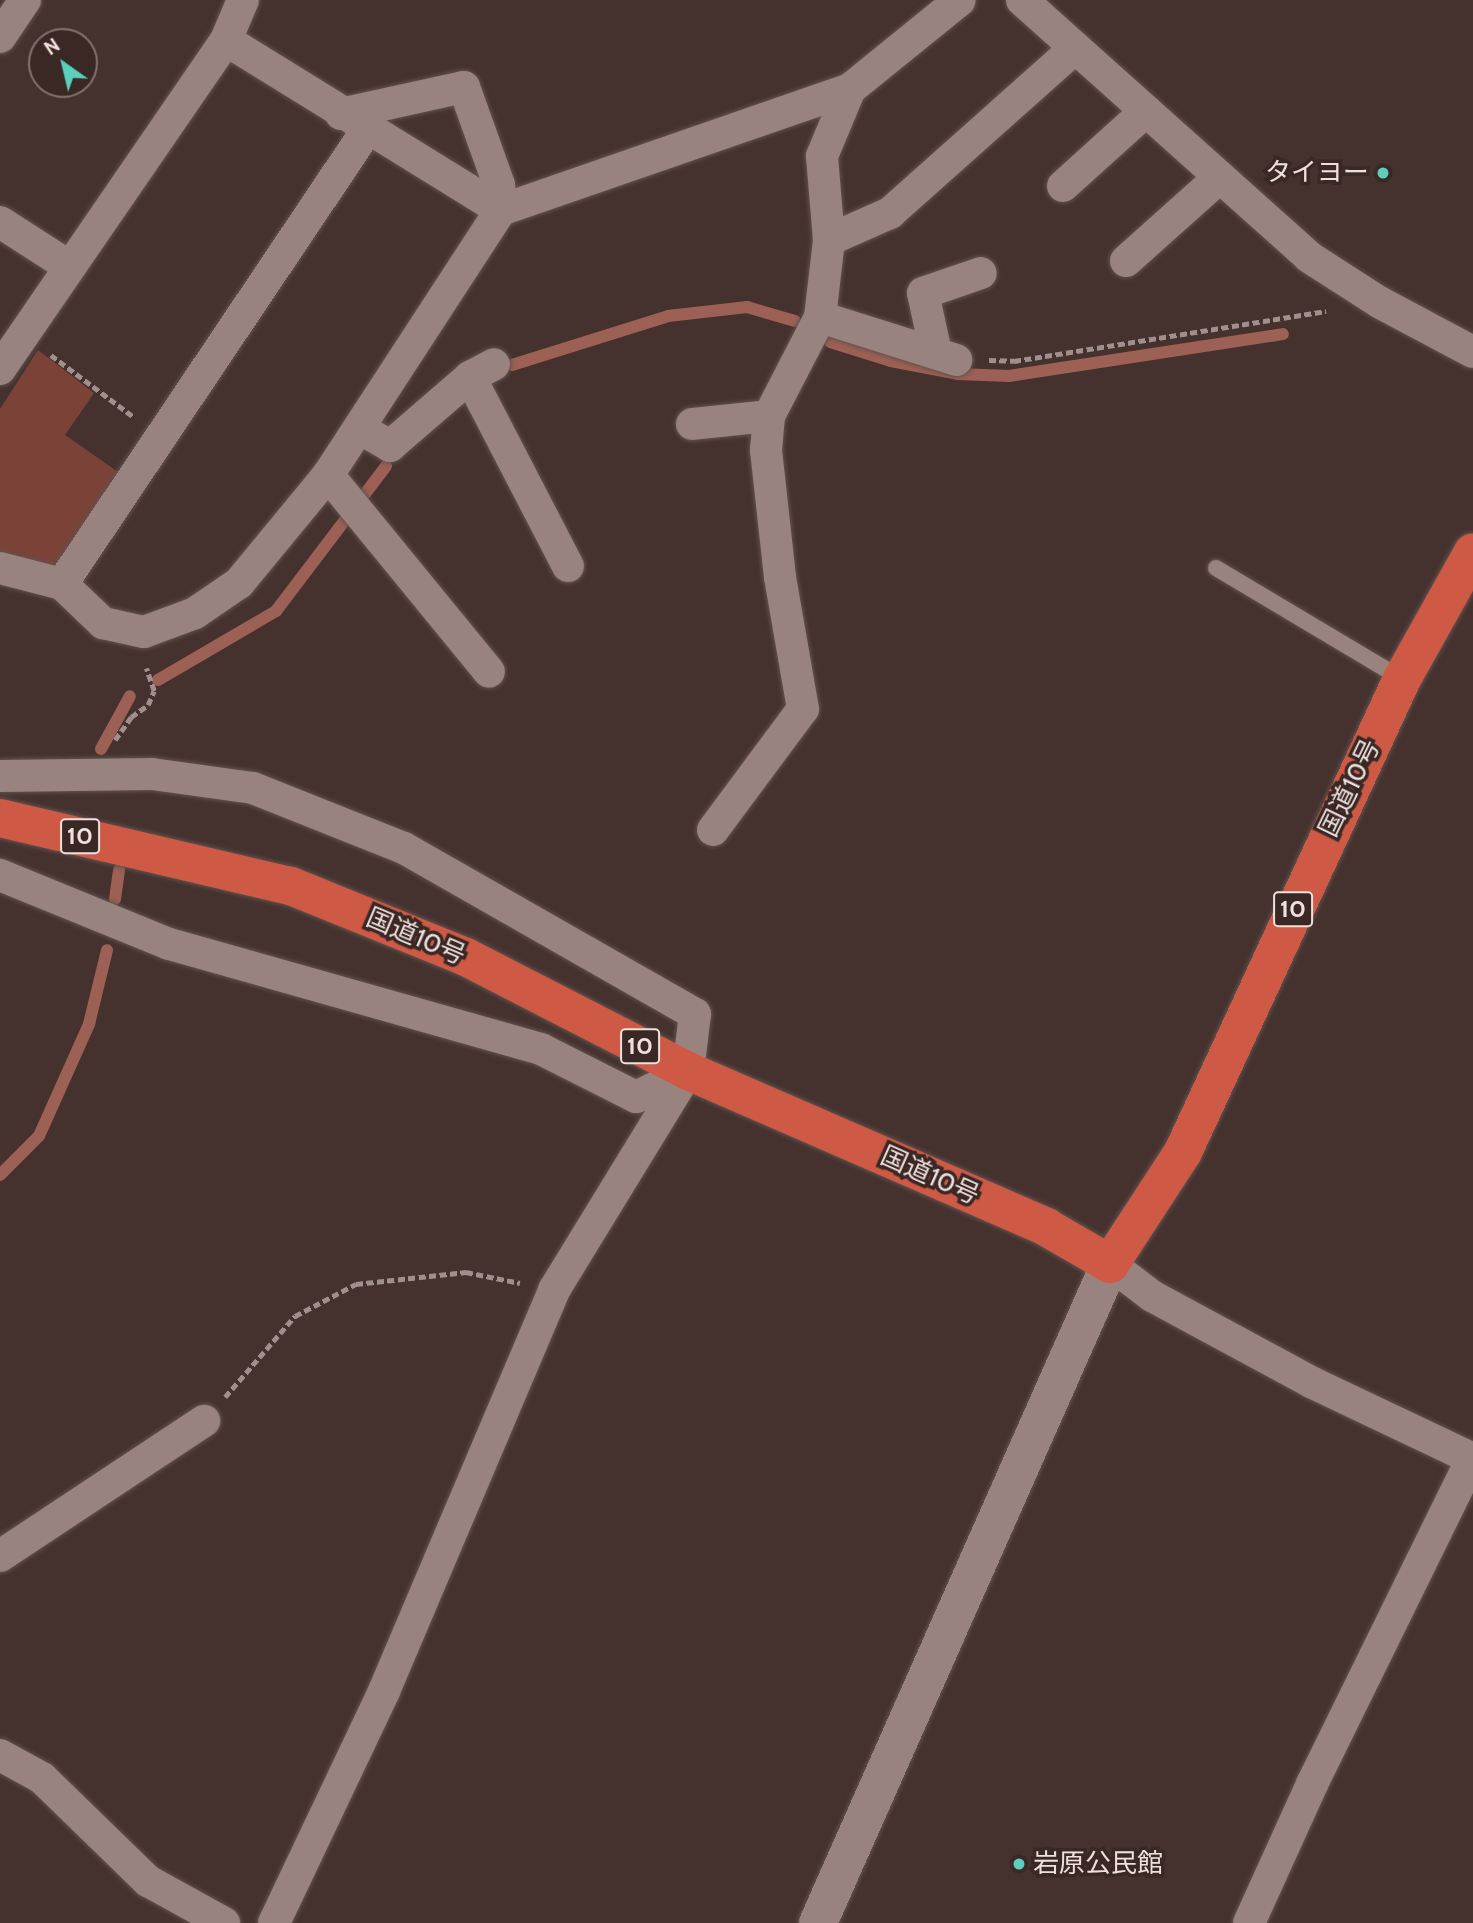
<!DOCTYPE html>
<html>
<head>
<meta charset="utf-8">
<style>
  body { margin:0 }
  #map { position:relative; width:1473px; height:1923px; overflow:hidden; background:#45322e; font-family:Cabin,"Noto Sans JP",sans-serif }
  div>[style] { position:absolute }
  .green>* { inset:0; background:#7b4338 }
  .stream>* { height:12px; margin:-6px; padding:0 6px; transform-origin:6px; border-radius:6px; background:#9d6054 }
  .path>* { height:4.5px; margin-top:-2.25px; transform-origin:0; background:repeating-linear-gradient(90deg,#a0908d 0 7px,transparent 0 10.5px) }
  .roads { filter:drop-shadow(0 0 2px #61514e) drop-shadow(0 0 2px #61514e) }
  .lane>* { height:16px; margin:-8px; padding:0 8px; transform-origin:8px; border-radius:8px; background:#99837e }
  .street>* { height:32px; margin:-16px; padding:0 16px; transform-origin:16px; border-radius:16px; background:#99837e }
  .secondary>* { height:38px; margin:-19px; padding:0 19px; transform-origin:19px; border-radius:19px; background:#99837e }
  .highway>* { height:38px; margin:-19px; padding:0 19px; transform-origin:19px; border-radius:19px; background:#ce5945 }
  .dots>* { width:19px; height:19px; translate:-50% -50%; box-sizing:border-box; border:4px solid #3a2825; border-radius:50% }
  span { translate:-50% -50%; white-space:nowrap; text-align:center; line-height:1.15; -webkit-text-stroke:7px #3a2825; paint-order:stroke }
  .shield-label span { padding:2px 5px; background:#3a2825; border:2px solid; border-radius:5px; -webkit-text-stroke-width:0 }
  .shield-label { font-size:24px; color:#ede0de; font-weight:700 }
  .poi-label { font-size:26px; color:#ede0de }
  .right { translate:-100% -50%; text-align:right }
  .left { translate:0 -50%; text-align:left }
  .street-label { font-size:26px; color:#ede0de }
  .north { position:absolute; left:28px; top:28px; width:70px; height:70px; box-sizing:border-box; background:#3a2825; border:2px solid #82726f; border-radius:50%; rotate:326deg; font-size:19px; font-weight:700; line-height:28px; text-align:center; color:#ede0de }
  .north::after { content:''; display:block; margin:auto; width:24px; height:32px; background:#5bcebc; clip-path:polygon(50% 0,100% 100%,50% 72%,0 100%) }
</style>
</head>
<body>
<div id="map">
  <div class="green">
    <i style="clip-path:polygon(38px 350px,94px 393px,65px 435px,121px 474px,63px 561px,51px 568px,0 552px,0 409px)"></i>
  </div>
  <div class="stream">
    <i style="left:830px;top:342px;width:64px;rotate:17.3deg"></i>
    <i style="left:891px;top:361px;width:68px;rotate:11deg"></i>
    <i style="left:958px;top:374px;width:51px;rotate:2.2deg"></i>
    <i style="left:1009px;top:376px;width:277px;rotate:-8.7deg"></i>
    <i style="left:512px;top:365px;width:164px;rotate:-17.4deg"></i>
    <i style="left:668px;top:316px;width:80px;rotate:-6.5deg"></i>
    <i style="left:747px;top:307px;width:50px;rotate:16.3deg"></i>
    <i style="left:158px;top:680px;width:137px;rotate:-30.3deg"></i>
    <i style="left:276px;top:611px;width:182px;rotate:-52.8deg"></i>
    <i style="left:101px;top:749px;width:60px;rotate:-61.3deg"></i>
    <i style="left:115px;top:899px;width:29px;rotate:-82deg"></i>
    <i style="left:0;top:1175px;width:55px;rotate:-45deg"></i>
    <i style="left:39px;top:1136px;width:123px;rotate:-65.9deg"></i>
    <i style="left:89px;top:1024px;width:76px;rotate:-76.3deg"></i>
  </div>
  <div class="path">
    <i style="left:51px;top:355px;width:104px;rotate:36.8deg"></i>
    <i style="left:989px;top:360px;width:25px;rotate:2deg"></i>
    <i style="left:1014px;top:361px;width:316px;rotate:-9.1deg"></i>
    <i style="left:115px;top:740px;width:28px;rotate:-55deg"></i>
    <i style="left:131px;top:717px;width:21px;rotate:-35deg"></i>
    <i style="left:148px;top:705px;width:15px;rotate:-67deg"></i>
    <i style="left:154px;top:691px;width:24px;rotate:-109deg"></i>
    <i style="left:225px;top:1397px;width:107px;rotate:-49.2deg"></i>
    <i style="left:295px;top:1316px;width:69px;rotate:-27.7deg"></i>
    <i style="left:356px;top:1284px;width:111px;rotate:-6.2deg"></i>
    <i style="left:466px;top:1272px;width:55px;rotate:11.5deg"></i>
  </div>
  <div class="roads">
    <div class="lane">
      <i style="left:1216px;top:568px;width:217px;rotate:30.8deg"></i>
    </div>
    <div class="street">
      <i style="left:1022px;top:0;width:385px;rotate:41.8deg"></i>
      <i style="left:1309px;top:257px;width:83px;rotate:32.7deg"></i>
      <i style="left:1379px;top:302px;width:106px;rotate:28deg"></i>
      <i style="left:0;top:37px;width:45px;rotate:-56deg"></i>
      <i style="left:341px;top:114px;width:126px;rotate:-12.4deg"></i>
      <i style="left:464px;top:87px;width:104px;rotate:70.3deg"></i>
      <i style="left:499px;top:185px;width:25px;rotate:85deg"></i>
      <i style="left:501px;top:210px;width:369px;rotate:-19.1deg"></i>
      <i style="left:850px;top:89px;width:141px;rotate:-39deg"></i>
      <i style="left:1063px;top:186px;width:112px;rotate:-42.1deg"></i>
      <i style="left:0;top:222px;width:80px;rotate:32.7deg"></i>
      <i style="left:829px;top:240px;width:67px;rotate:-23.9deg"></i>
      <i style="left:890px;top:213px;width:248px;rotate:-41.7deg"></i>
      <i style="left:1126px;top:261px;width:126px;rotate:-41.8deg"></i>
      <i style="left:820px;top:317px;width:143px;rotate:17.5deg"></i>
      <i style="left:936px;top:353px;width:61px;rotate:-102.2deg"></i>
      <i style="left:923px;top:293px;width:61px;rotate:-19deg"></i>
      <i style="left:0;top:369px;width:399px;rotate:-55.5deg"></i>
      <i style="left:226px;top:40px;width:43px;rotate:-67deg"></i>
      <i style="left:470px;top:377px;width:213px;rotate:62.6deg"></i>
      <i style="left:692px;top:424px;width:77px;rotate:-5.9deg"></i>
      <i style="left:359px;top:428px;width:36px;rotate:30deg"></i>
      <i style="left:390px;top:446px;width:106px;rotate:-40.8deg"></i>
      <i style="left:470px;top:377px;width:27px;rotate:-28deg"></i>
      <i style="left:328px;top:475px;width:254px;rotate:50.7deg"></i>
      <i style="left:0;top:568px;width:64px;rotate:14.5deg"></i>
      <i style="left:62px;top:584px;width:57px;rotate:43.6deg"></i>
      <i style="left:103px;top:623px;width:42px;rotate:12.4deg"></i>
      <i style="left:144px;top:632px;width:54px;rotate:-20.4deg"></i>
      <i style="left:195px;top:613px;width:53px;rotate:-34.3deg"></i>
      <i style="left:239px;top:583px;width:140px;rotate:-50.5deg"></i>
      <i style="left:328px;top:475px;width:316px;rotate:-56.9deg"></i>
      <i style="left:501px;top:210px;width:323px;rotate:-148.3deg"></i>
      <i style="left:62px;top:584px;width:547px;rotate:-56.11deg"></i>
      <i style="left:0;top:776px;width:152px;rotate:-0.8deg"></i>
      <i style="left:152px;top:774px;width:102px;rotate:7.9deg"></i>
      <i style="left:253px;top:788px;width:162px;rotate:21.7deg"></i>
      <i style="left:404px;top:848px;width:335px;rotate:29.7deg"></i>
      <i style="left:695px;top:1014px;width:57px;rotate:97deg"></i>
      <i style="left:688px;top:1071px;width:58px;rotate:153.4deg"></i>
      <i style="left:636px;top:1097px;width:106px;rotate:-153.2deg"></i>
      <i style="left:541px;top:1049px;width:387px;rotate:-164.2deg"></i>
      <i style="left:169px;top:944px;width:183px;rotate:-157.8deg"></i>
      <i style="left:713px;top:830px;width:151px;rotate:-53.4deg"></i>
      <i style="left:803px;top:709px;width:134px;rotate:-99.9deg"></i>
      <i style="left:780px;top:577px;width:128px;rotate:-96.3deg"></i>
      <i style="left:766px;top:450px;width:34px;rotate:-85deg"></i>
      <i style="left:769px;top:416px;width:111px;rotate:-62.7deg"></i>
      <i style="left:820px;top:317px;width:78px;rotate:-83.3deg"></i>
      <i style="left:829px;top:240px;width:84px;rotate:-94.8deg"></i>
      <i style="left:822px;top:156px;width:73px;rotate:-67.3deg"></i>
      <i style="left:1110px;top:1264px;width:53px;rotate:37.3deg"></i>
      <i style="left:1152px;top:1296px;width:183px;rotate:28.4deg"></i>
      <i style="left:1313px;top:1383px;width:177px;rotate:25.4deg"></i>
      <i style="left:0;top:1556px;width:245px;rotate:-33.5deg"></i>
      <i style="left:0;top:1755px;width:48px;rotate:28.7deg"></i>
      <i style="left:42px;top:1778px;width:148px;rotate:44.2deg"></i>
      <i style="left:148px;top:1881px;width:87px;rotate:28.9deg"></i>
      <i style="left:274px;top:1923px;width:257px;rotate:-64.6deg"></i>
      <i style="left:384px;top:1691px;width:436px;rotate:-67deg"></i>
      <i style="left:554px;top:1290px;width:257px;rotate:-58.5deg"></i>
      <i style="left:1249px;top:1923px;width:153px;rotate:-65.6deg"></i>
      <i style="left:1312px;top:1784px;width:364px;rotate:-63.8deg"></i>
    </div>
    <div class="secondary">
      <i style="left:818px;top:1923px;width:721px;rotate:-66.1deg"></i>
    </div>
    <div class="highway">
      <i style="left:0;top:818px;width:299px;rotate:13.2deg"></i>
      <i style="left:291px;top:886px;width:189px;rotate:22.1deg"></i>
      <i style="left:466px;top:957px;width:250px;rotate:27.2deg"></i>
      <i style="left:688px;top:1071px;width:391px;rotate:23.5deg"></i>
      <i style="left:1046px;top:1227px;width:74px;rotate:30deg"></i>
      <i style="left:1110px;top:1264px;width:134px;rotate:-56.9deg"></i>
      <i style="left:1183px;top:1152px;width:521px;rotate:-65.16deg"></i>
      <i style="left:1402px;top:679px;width:145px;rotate:-60.8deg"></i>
    </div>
  </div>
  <div class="dots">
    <i style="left:1383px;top:173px;background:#5bcebc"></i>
    <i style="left:1019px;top:1864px;background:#5bcebc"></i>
  </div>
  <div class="shield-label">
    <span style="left:80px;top:836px">10</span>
    <span style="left:1293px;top:909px">10</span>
    <span style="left:640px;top:1046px">10</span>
  </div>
  <div class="poi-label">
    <span class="right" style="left:1369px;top:173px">タイヨー</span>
    <span class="left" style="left:1033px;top:1864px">岩原公民館</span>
  </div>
  <div class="street-label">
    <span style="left:1350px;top:788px;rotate:-64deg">国道10号</span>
    <span style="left:416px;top:937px;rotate:23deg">国道10号</span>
    <span style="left:930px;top:1176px;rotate:24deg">国道10号</span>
  </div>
  <div class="north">N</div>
</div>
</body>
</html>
